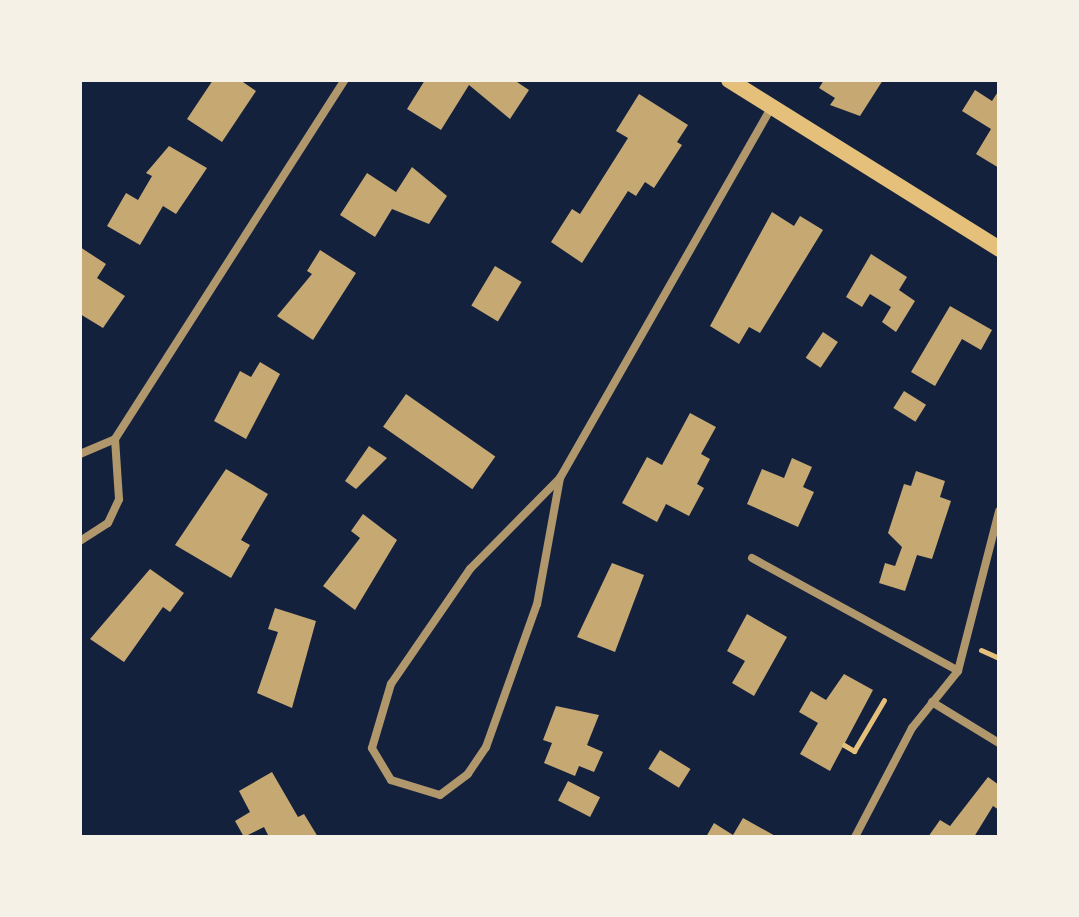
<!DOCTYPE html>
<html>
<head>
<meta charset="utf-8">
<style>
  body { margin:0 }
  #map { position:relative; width:1079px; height:917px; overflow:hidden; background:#14213d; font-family:Literata,serif }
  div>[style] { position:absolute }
  .building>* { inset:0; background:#c6a872; transform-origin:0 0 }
  .path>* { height:5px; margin:-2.5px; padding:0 2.5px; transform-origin:2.5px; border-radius:2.5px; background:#e5c07b }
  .minor>* { height:8px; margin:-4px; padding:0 4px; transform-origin:4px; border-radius:4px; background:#b1986c }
  .secondary>* { height:16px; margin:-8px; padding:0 8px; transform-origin:8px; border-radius:8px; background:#e5c07b }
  span { translate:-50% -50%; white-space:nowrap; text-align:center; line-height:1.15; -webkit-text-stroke:6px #f6f1e7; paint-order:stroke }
  .frame { position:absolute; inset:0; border:82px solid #f6f1e7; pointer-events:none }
</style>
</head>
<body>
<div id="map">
  <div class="building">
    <i style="clip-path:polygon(213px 80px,240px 80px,256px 91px,222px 142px,187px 119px)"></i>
    <i style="clip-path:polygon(425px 80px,514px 80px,529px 90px,510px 119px,469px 85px,441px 130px,407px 109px)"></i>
    <i style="clip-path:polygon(824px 80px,883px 80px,860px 116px,830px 105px,835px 98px,819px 88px)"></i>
    <i style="clip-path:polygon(975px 90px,992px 101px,999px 90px,999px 168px,976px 154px,991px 129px,962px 111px)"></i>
    <i style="clip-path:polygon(639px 94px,688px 125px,677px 142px,682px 145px,654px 188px,645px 182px,636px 196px,628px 191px,582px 263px,551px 242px,572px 209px,580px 214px,628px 138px,616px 131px)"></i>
    <i style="clip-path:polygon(169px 146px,207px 168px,176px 214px,163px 206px,140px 245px,107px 226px,126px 193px,138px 200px,152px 176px,146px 173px)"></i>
    <i style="clip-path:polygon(412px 167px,447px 196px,429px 224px,392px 209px,375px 237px,340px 215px,367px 173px,396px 192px)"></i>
    <i style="clip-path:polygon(772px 212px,794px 226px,800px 216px,823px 230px,760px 333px,749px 327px,739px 344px,710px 326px)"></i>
    <i style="clip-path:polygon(80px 247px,106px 264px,97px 278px,125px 296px,103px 328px,80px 314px)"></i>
    <i style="clip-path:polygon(320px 250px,356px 273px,313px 340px,277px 316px,312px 274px,307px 271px)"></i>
    <i style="clip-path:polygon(871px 254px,907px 277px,899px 290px,915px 301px,896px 332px,882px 322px,891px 307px,870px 294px,862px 307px,846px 297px)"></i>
    <i style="left:495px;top:266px;width:31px;height:46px;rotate:31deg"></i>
    <i style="clip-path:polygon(950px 306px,992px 330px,981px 350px,962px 339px,935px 386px,911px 372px)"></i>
    <i style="left:823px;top:332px;width:18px;height:31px;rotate:34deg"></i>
    <i style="clip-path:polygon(260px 362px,280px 374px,246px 439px,214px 421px,240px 371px,251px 377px)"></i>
    <i style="left:904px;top:391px;width:26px;height:20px;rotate:32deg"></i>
    <i style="left:406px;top:394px;width:109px;height:40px;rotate:35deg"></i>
    <i style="clip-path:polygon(690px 413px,716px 427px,701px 454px,710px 459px,697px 484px,704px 488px,689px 516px,666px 504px,657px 522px,622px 503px,647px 457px,662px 465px)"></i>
    <i style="clip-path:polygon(369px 446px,387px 458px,356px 489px,345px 481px)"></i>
    <i style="clip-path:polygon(792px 458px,812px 467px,803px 487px,814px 492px,798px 527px,747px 504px,762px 469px,784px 478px)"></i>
    <i style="clip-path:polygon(226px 469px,268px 494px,241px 540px,250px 545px,231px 578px,175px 545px)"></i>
    <i style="clip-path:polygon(916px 471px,945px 481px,940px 497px,951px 501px,932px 559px,917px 555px,905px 591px,879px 583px,885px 563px,895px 566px,902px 547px,888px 533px,904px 484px,911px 486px)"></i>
    <i style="clip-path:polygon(363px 514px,397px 540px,355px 610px,323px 586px,360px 538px,351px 531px)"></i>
    <i style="clip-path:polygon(612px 563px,644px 575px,615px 652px,577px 637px)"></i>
    <i style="clip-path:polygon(150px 569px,184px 593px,170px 612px,163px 607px,124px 662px,90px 639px)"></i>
    <i style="clip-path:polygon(275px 608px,316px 621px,292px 708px,257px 693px,278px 632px,268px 629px)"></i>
    <i style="clip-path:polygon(747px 614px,787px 637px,754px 696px,732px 683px,745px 661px,727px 651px)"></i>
    <i style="clip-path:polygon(844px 674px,873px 690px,830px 771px,800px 754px,818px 723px,799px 712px,811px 691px,826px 700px)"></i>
    <i style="clip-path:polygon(556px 706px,599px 715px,587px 745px,603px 752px,594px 772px,579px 766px,575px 776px,544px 763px,552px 743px,543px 740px)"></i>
    <i style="left:660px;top:750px;width:36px;height:22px;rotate:32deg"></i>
    <i style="clip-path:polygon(272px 772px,298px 817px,304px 814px,318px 837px,269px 837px,264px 827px,244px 837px,235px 821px,250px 812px,239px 791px)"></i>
    <i style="clip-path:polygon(988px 777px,999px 785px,999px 810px,993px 806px,974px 837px,928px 837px,940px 820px,950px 826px)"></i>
    <i style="left:568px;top:781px;width:36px;height:22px;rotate:27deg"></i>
    <i style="clip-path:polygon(743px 818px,777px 837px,706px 837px,714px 823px,733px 835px)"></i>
  </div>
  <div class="path">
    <i style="left:981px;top:650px;width:20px;rotate:24deg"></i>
    <i style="left:844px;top:745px;width:12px;rotate:31deg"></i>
    <i style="left:854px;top:751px;width:59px;rotate:-59.5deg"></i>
  </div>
  <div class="minor">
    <i style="left:80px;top:454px;width:38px;rotate:-23deg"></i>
    <i style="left:115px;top:439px;width:426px;rotate:-57.4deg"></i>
    <i style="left:560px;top:478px;width:128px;rotate:100.3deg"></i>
    <i style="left:537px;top:604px;width:152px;rotate:109.6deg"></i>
    <i style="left:486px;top:747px;width:32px;rotate:124deg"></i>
    <i style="left:468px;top:774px;width:35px;rotate:143deg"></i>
    <i style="left:440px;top:795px;width:51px;rotate:-163deg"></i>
    <i style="left:391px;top:780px;width:37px;rotate:-121deg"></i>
    <i style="left:372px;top:748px;width:67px;rotate:-73.5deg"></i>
    <i style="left:391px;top:684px;width:140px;rotate:-55.5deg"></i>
    <i style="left:470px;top:569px;width:128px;rotate:-45.3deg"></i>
    <i style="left:560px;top:478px;width:427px;rotate:-60.3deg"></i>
    <i style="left:80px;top:541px;width:33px;rotate:-33deg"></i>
    <i style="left:108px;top:523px;width:26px;rotate:-65deg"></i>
    <i style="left:119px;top:499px;width:60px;rotate:-93.8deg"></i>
    <i style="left:752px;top:558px;width:235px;rotate:28.7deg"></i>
    <i style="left:932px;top:702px;width:79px;rotate:31.5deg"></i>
    <i style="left:855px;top:837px;width:123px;rotate:-62.4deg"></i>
    <i style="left:912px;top:728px;width:73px;rotate:-51.1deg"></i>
    <i style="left:958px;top:671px;width:165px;rotate:-75.6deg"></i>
  </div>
  <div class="secondary">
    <i style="left:729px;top:80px;width:319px;rotate:32deg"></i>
  </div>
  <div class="frame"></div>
</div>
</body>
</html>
